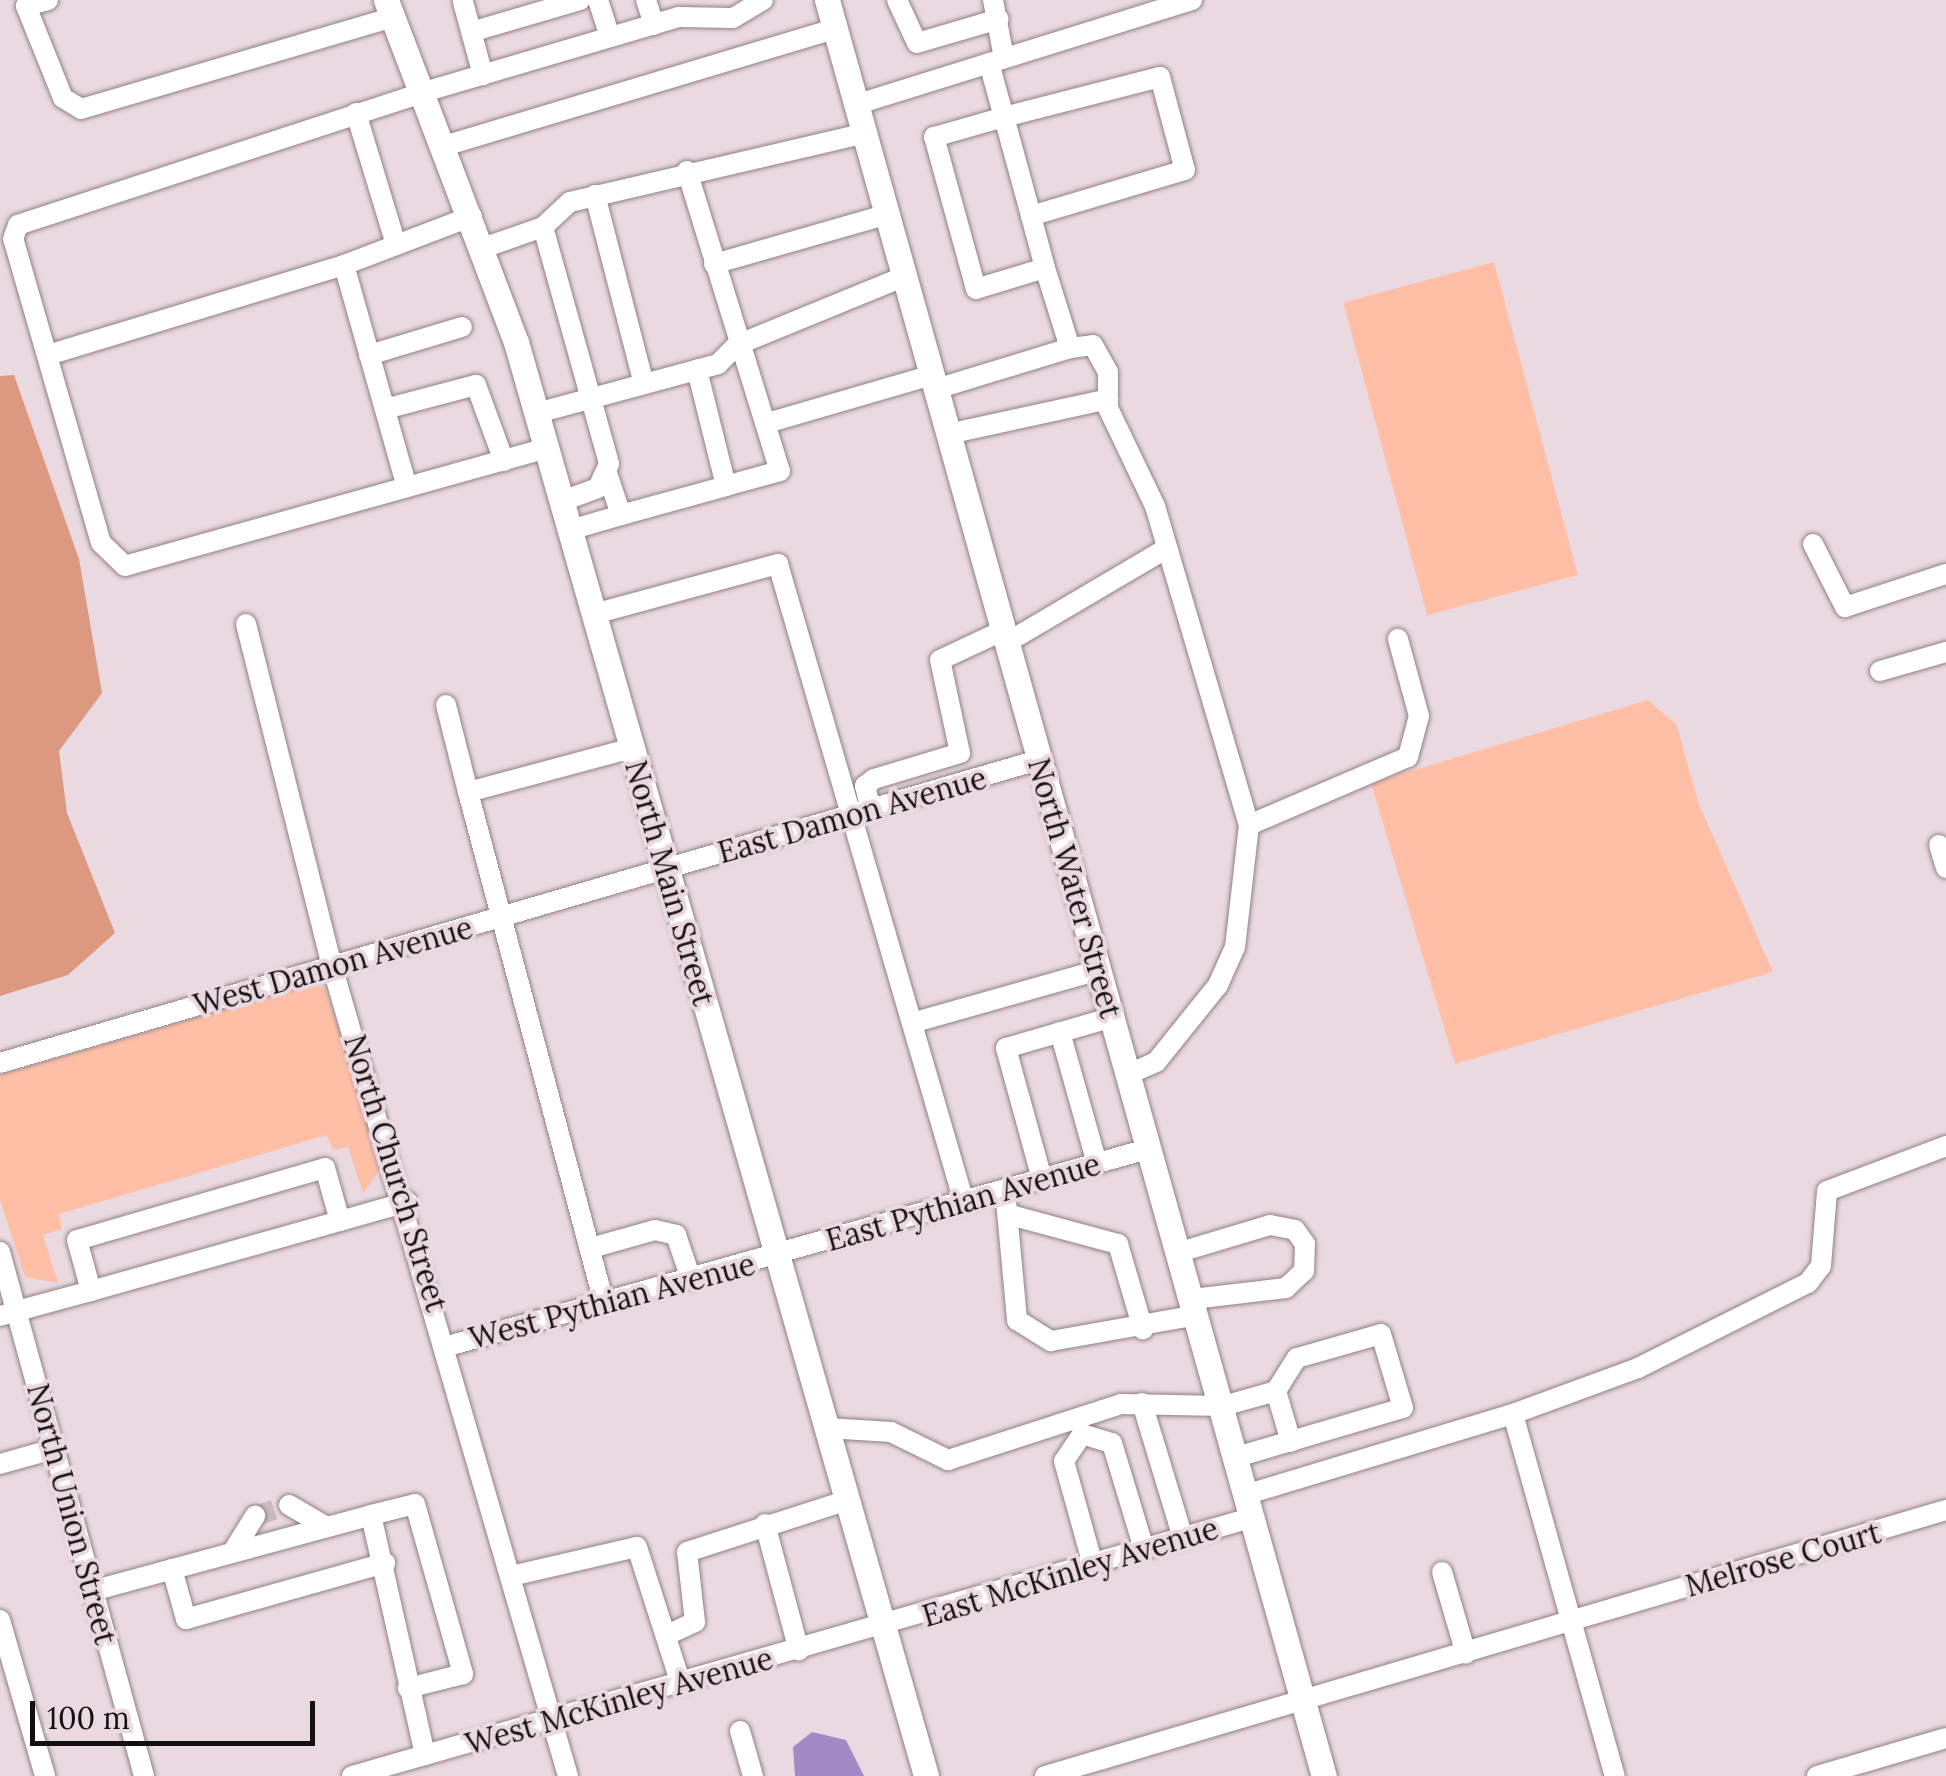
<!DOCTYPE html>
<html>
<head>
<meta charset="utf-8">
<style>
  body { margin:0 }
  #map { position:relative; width:1946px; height:1776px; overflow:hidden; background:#ead9e0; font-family:Lora,serif }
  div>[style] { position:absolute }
  .green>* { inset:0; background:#ffbfa6; transform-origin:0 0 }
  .forest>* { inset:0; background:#dd997f }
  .water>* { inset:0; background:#a38ac5 }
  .minor-tunnel>* { height:20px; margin-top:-10px; transform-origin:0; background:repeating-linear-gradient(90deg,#cabbc1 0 20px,transparent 0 30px) }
  .roads { filter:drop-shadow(0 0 2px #908186) drop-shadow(0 0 2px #908186) }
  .minor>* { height:20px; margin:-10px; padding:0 10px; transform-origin:10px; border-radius:10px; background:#fff }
  .major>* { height:25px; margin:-12.5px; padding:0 12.5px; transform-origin:12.5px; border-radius:12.5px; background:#fff }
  span { translate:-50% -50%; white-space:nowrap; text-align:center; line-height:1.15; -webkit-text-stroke:8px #ead9e0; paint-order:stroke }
  .street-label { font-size:30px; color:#140f11 }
  .scale { position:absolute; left:30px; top:1701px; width:285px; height:45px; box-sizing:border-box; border:5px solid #140f11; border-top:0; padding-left:12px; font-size:30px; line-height:35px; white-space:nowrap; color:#140f11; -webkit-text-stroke:8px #ead9e0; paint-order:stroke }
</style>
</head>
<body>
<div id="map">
  <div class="green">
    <i style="left:1494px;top:262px;width:324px;height:156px;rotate:75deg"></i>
    <i style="clip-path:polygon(1648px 700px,1677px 725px,1698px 802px,1773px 972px,1455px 1064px,1371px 783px)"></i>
    <i style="clip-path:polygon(313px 984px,325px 988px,382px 1167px,363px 1193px,348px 1147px,333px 1150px,327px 1135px,59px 1214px,62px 1229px,43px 1235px,58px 1283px,25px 1277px,0 1200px,0 1075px)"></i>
  </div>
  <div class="forest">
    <i style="clip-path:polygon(14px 375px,79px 559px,102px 693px,59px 751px,67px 813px,115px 933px,68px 975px,0 996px,0 376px)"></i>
  </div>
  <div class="water">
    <i style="clip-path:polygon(812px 1732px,846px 1740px,864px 1776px,795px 1776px,793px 1747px)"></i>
  </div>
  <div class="minor-tunnel">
    <i style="left:255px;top:1516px;width:36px;rotate:-18deg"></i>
  </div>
  <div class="roads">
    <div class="minor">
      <i style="left:48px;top:0;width:23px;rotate:165deg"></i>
      <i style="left:26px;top:6px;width:99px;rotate:68.1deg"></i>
      <i style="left:63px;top:98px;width:21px;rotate:31deg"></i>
      <i style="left:81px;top:109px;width:325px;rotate:-16.4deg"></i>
      <i style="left:598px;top:0;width:39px;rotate:72deg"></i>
      <i style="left:646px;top:0;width:26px;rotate:72deg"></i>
      <i style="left:897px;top:0;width:47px;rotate:65.1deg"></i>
      <i style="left:917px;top:43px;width:85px;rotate:-16.3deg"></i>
      <i style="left:993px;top:0;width:59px;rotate:79.3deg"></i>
      <i style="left:463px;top:2px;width:76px;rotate:74.7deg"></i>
      <i style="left:471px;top:32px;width:114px;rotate:-16.4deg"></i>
      <i style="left:989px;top:63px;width:56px;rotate:74.5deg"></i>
      <i style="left:1004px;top:117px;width:161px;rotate:-14.4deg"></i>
      <i style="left:1160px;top:77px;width:96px;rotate:75deg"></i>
      <i style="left:1185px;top:170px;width:161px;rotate:163.4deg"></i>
      <i style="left:1031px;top:216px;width:54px;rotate:74.9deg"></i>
      <i style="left:1045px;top:268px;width:72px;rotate:163.1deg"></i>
      <i style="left:976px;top:289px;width:158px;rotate:-105.4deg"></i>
      <i style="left:934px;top:137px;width:73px;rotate:-15.9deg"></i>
      <i style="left:1004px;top:117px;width:103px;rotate:74.7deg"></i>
      <i style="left:858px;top:104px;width:350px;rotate:-17.3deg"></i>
      <i style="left:356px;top:113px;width:138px;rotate:73.1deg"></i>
      <i style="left:444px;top:146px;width:408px;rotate:-16.7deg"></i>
      <i style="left:687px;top:171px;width:314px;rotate:72.8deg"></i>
      <i style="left:780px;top:471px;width:56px;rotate:164.5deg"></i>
      <i style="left:726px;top:486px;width:120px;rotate:-104deg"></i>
      <i style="left:595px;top:195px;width:195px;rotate:75.5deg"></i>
      <i style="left:543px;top:227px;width:246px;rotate:74.4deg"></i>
      <i style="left:609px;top:464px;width:26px;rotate:115deg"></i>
      <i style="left:598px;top:488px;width:38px;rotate:160deg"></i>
      <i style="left:483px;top:248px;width:64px;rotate:-19.3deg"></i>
      <i style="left:543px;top:227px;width:37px;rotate:-43deg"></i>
      <i style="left:570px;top:202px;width:304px;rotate:-13.1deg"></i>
      <i style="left:714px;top:264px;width:181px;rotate:-16deg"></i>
      <i style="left:344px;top:265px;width:231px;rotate:74.2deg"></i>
      <i style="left:1045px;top:268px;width:84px;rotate:72.6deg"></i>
      <i style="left:1070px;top:348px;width:23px;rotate:-7deg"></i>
      <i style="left:1093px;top:345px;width:31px;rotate:61deg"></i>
      <i style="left:1108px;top:372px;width:36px;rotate:90deg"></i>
      <i style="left:1108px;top:408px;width:109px;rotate:64.4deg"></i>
      <i style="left:1155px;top:506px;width:333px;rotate:73.6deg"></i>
      <i style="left:1249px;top:825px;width:123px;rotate:96.5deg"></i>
      <i style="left:1235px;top:947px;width:42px;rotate:114.1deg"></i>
      <i style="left:1218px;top:985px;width:99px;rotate:128.8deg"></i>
      <i style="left:1156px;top:1062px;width:30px;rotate:156deg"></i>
      <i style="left:48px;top:355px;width:309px;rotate:-16.9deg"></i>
      <i style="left:344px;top:265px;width:137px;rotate:-20.9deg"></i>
      <i style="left:369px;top:355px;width:97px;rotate:-16.8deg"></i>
      <i style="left:936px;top:389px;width:140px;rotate:-17deg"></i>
      <i style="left:385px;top:409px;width:94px;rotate:-14.8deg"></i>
      <i style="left:476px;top:385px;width:81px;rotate:69.8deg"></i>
      <i style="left:537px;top:413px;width:188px;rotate:-15.1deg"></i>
      <i style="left:718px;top:364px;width:27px;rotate:-45deg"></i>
      <i style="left:737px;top:345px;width:182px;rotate:-22.3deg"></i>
      <i style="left:767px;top:423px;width:172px;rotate:-16.2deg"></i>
      <i style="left:948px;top:434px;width:164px;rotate:-12.3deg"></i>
      <i style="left:547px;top:448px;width:438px;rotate:164.4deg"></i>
      <i style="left:125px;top:566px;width:33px;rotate:-136deg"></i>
      <i style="left:101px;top:543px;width:316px;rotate:-106.1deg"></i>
      <i style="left:13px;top:239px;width:15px;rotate:-70deg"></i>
      <i style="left:18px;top:225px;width:427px;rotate:-18.1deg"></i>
      <i style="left:424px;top:92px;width:266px;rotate:-16.4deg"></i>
      <i style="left:679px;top:17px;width:54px;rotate:1.1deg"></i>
      <i style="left:733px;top:18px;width:35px;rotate:-31deg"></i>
      <i style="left:621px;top:515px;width:109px;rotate:-15.4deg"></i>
      <i style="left:570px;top:530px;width:53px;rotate:-16.4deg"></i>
      <i style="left:621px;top:515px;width:41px;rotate:-108.4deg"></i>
      <i style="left:1813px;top:544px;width:71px;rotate:63.1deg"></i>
      <i style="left:1845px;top:607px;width:106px;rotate:-18.1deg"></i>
      <i style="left:594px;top:614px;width:191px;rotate:-15.2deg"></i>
      <i style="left:778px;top:564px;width:665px;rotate:73.75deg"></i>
      <i style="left:246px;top:624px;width:353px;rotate:75.9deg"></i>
      <i style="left:332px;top:966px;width:844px;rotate:73.76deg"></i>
      <i style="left:1006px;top:643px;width:187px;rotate:-30.5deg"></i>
      <i style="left:1880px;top:671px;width:69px;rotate:-16.1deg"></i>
      <i style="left:446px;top:705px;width:90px;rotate:75.8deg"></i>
      <i style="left:871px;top:810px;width:25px;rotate:-104deg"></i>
      <i style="left:865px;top:786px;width:11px;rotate:-38deg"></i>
      <i style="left:874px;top:779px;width:90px;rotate:-16.8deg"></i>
      <i style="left:960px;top:753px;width:95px;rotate:-102.1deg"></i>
      <i style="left:940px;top:660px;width:68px;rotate:-25.1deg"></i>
      <i style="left:1249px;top:825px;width:173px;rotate:-23.2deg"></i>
      <i style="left:1408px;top:757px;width:42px;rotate:-75deg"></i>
      <i style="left:1419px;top:716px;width:80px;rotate:-105.3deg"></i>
      <i style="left:1939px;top:845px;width:24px;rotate:73deg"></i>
      <i style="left:912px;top:1023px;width:194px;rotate:-15.8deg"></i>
      <i style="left:1060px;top:1032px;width:137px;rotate:74.3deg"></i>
      <i style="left:0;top:1063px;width:1081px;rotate:-16.27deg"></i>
      <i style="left:1042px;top:1179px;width:136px;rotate:-105.4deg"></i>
      <i style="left:1006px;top:1048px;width:111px;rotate:-16.2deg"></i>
      <i style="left:1005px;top:1190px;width:131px;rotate:84.7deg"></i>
      <i style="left:1017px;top:1320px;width:40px;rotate:32deg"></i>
      <i style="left:1051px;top:1341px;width:148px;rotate:-10.1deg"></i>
      <i style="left:1014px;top:1216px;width:108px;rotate:15.1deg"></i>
      <i style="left:1118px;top:1244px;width:89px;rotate:73.6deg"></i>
      <i style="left:340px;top:1221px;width:70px;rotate:-15.8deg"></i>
      <i style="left:591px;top:1248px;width:66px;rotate:-15.7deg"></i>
      <i style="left:655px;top:1230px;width:22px;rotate:13deg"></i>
      <i style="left:676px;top:1235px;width:46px;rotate:71.2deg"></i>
      <i style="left:0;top:1252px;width:543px;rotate:74.63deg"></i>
      <i style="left:1180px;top:1252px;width:94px;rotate:-16.7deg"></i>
      <i style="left:1270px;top:1225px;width:25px;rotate:11deg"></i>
      <i style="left:1295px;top:1230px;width:17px;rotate:54deg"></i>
      <i style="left:1305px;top:1244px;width:27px;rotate:92deg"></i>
      <i style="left:1304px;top:1271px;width:25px;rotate:137deg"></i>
      <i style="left:1286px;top:1288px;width:94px;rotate:173.3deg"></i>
      <i style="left:604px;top:1303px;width:529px;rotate:-104.9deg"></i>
      <i style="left:468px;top:792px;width:170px;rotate:-15deg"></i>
      <i style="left:0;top:1316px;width:18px;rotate:-16deg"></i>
      <i style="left:17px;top:1311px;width:77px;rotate:-15.1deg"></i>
      <i style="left:91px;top:1291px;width:259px;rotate:-15.7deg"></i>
      <i style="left:340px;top:1221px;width:55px;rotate:-105.8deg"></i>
      <i style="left:325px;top:1168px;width:258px;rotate:163.8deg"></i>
      <i style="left:77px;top:1240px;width:53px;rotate:74.6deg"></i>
      <i style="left:448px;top:1346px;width:730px;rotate:-15.73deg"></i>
      <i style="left:1276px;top:1391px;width:53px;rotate:73.6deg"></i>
      <i style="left:1142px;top:1403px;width:141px;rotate:73.1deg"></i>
      <i style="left:1513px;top:1414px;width:133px;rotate:-20.2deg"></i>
      <i style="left:1638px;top:1368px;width:190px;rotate:-26.6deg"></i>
      <i style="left:1808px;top:1283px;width:21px;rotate:-53deg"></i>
      <i style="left:1821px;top:1266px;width:75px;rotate:-85.4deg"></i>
      <i style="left:1827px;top:1191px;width:127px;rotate:-20.7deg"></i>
      <i style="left:827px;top:1428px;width:64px;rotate:3.6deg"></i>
      <i style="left:891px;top:1432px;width:64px;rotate:26.2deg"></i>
      <i style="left:948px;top:1460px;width:182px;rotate:-17.9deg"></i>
      <i style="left:1121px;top:1404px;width:102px;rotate:1.1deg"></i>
      <i style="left:1223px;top:1406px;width:55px;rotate:-15.8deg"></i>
      <i style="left:1276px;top:1391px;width:39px;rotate:-58deg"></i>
      <i style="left:1297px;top:1358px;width:87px;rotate:-15.9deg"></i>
      <i style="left:1381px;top:1334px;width:77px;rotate:73.4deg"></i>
      <i style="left:1403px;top:1408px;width:173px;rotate:163.6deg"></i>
      <i style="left:0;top:1464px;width:55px;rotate:-15.8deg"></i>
      <i style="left:1248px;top:1494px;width:277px;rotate:-16.8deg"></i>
      <i style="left:1513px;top:1414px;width:376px;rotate:74.3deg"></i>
      <i style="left:289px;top:1505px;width:44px;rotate:30.1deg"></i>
      <i style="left:371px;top:1515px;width:45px;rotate:-14deg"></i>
      <i style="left:415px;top:1504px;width:177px;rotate:74.2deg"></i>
      <i style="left:463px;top:1674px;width:57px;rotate:165.7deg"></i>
      <i style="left:765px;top:1524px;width:131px;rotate:75deg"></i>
      <i style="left:232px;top:1553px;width:44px;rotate:-58.1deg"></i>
      <i style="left:1093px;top:1565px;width:108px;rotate:-105.6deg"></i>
      <i style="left:1064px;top:1461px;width:32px;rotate:-56deg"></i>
      <i style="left:1082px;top:1434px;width:31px;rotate:17deg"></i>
      <i style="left:1112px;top:1443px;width:111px;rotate:73.2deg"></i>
      <i style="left:172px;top:1569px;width:52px;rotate:74.4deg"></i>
      <i style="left:186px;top:1619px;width:207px;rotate:-15.7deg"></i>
      <i style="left:1442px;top:1572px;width:85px;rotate:73.7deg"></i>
      <i style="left:511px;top:1576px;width:129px;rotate:-13deg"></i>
      <i style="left:637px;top:1547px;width:144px;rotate:72.2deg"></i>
      <i style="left:92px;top:1591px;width:289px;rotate:-15.2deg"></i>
      <i style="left:371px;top:1515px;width:246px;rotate:77.3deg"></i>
      <i style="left:0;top:1620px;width:162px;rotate:73.9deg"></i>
      <i style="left:667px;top:1635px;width:31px;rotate:-25deg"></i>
      <i style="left:695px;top:1622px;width:70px;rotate:-96.5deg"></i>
      <i style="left:687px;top:1552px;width:169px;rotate:-17.9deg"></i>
      <i style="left:740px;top:1731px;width:47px;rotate:73.9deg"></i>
      <i style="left:352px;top:1776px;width:938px;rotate:-16.02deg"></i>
      <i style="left:1045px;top:1776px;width:939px;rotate:-16.45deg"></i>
      <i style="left:1817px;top:1776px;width:134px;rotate:-16.4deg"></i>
    </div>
    <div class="major">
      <i style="left:386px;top:0;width:366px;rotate:69.2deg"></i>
      <i style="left:516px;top:342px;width:1491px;rotate:74.04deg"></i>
      <i style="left:827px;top:0;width:1844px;rotate:74.37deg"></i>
    </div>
  </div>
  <div class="street-label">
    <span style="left:852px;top:815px;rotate:-16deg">East Damon Avenue</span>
    <span style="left:670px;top:883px;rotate:74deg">North Main Street</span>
    <span style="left:1075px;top:888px;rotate:74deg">North Water Street</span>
    <span style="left:333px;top:966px;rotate:-16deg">West Damon Avenue</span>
    <span style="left:396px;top:1173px;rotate:73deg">North Church Street</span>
    <span style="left:963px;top:1202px;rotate:-16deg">East Pythian Avenue</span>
    <span style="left:612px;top:1301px;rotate:-15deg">West Pythian Avenue</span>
    <span style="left:72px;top:1514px;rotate:75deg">North Union Street</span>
    <span style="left:1783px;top:1559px;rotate:-16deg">Melrose Court</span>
    <span style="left:1070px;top:1572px;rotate:-17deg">East McKinley Avenue</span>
    <span style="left:619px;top:1701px;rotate:-16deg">West McKinley Avenue</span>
  </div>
  <div class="scale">100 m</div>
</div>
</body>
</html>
